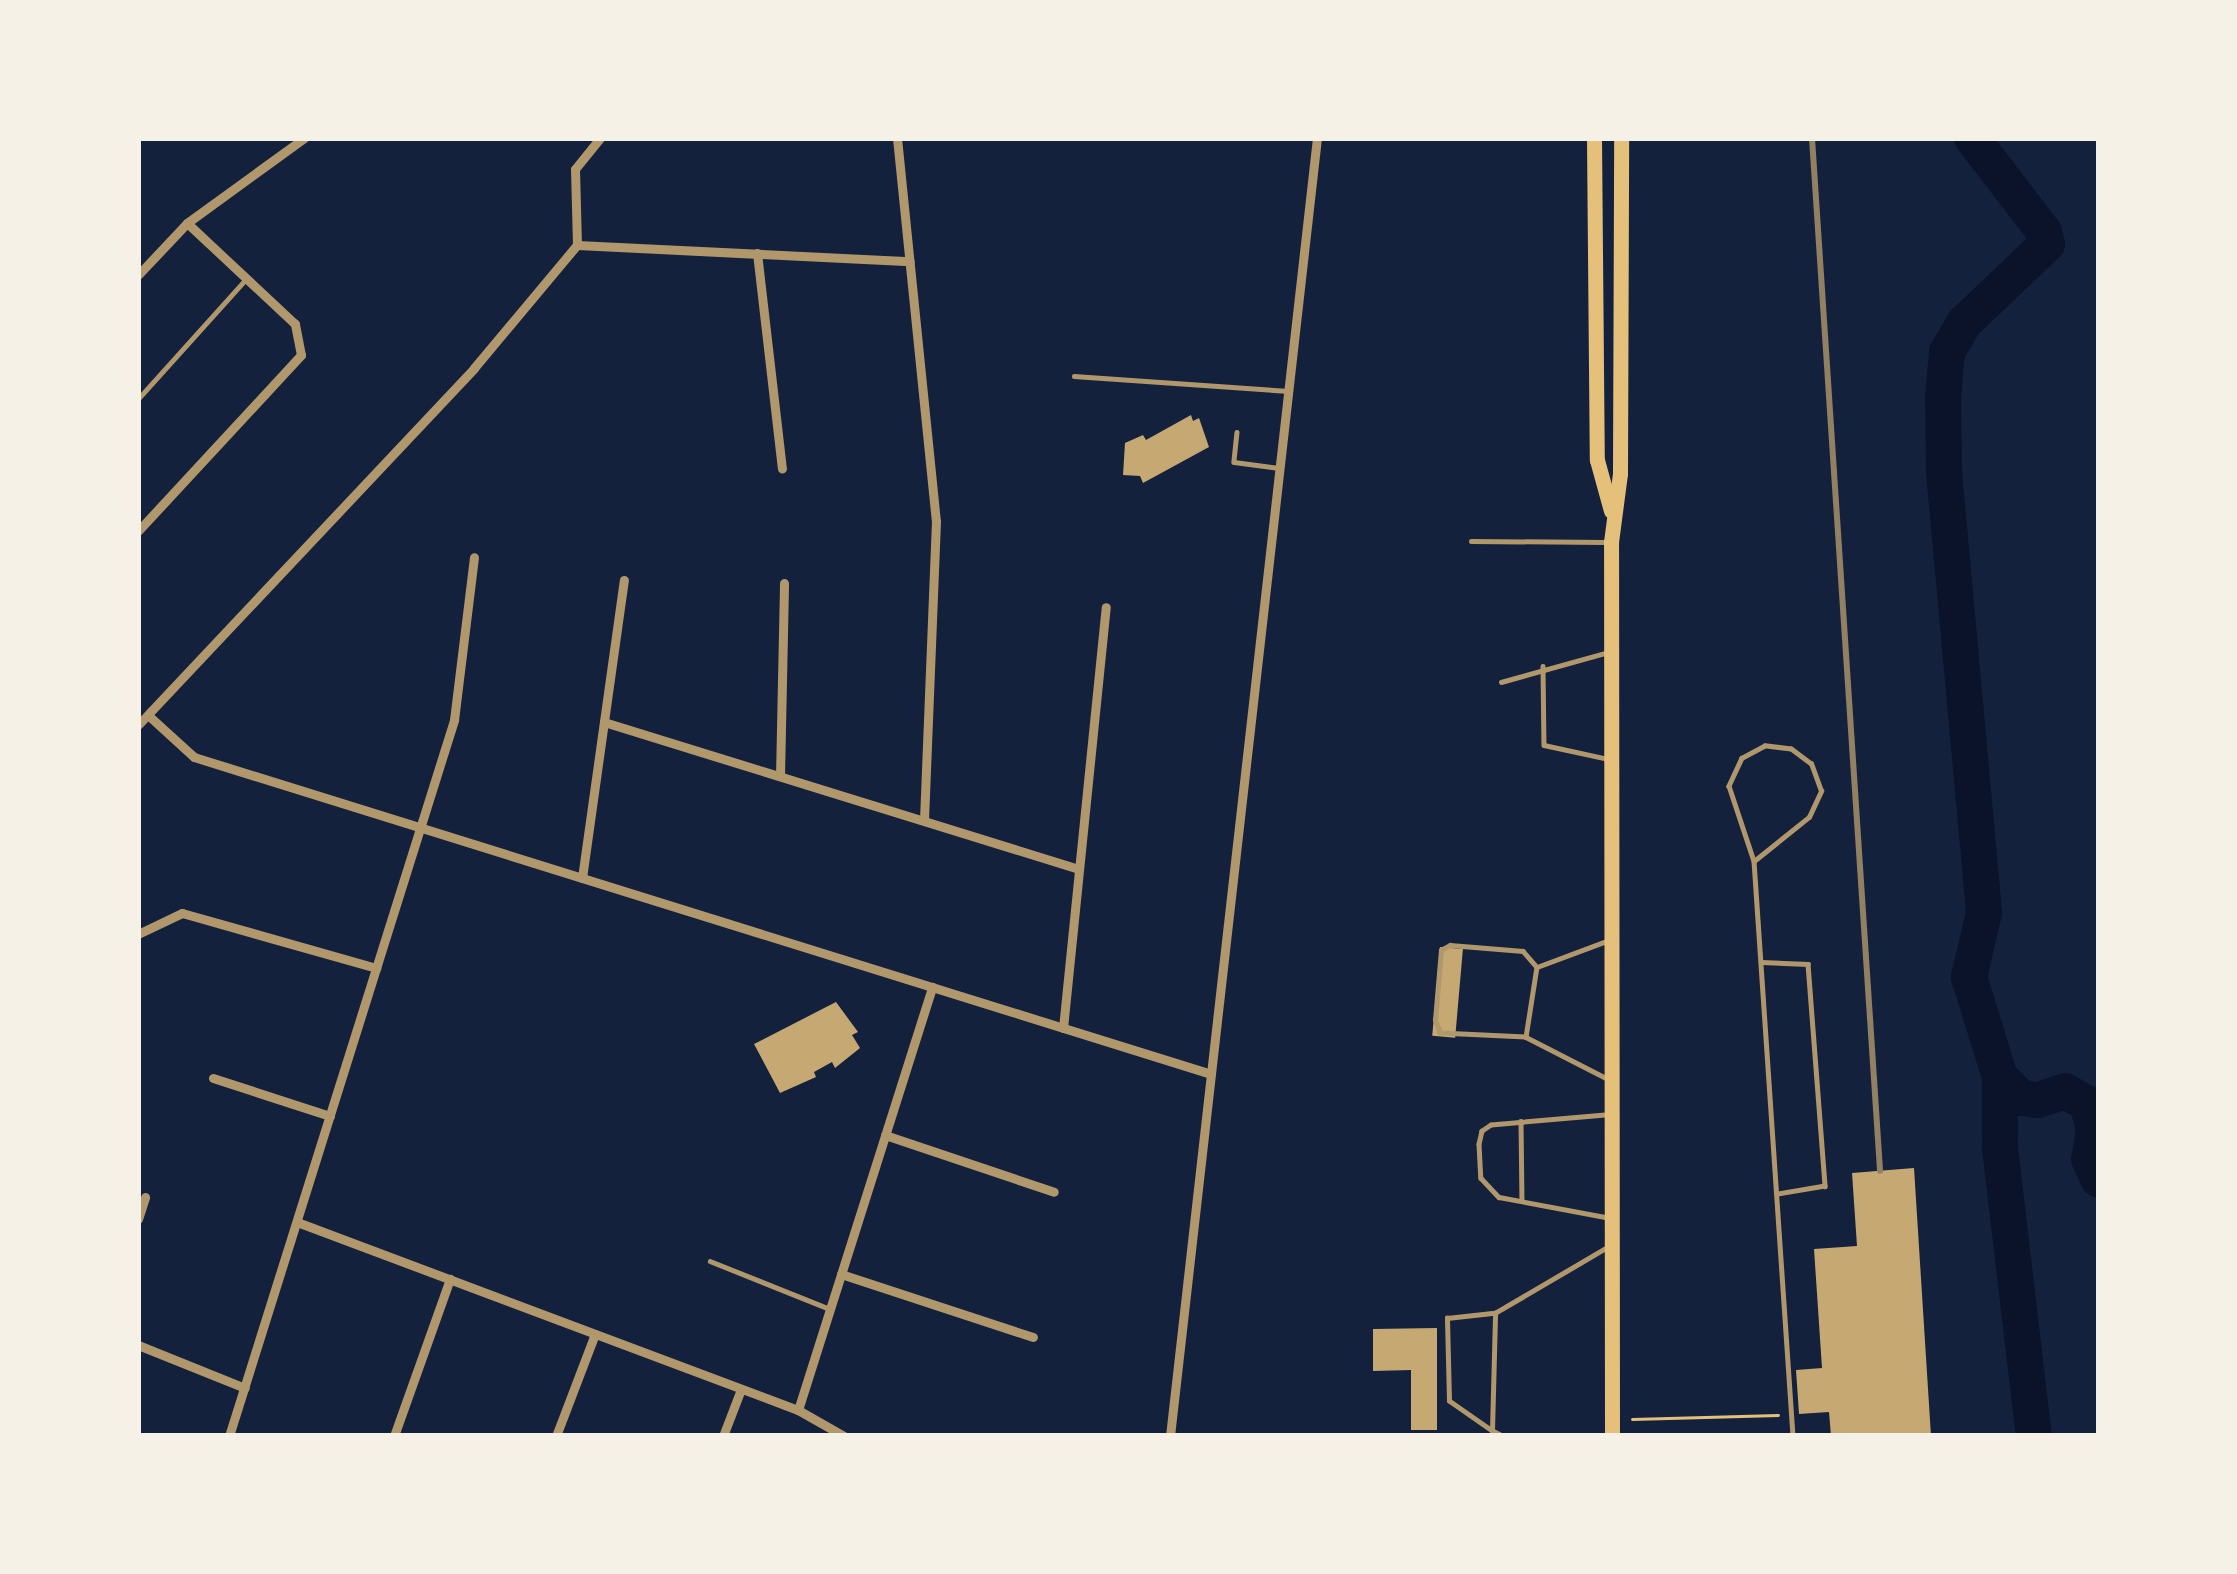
<!DOCTYPE html>
<html>
<head>
<meta charset="utf-8">
<style>
  body { margin:0 }
  #map { position:relative; width:2237px; height:1574px; overflow:hidden; background:#14213d; font-family:"Titillium Web",sans-serif }
  div>[style] { position:absolute }
  .river>* { height:36px; margin:-18px; padding:0 18px; transform-origin:18px; border-radius:18px; background:#0b132b }
  .building>* { inset:0; background:#c6a872; transform-origin:0 0 }
  .path>* { height:3px; margin:-1.5px; padding:0 1.5px; transform-origin:1.5px; border-radius:1.5px; background:#e5c07b }
  .service>* { height:4.5px; margin:-2.25px; padding:0 2.25px; transform-origin:2.25px; border-radius:2.25px; background:#b1986c }
  .minor>* { height:9px; margin:-4.5px; padding:0 4.5px; transform-origin:4.5px; border-radius:4.5px; background:#b1986c }
  .primary>* { height:15px; margin:-7.5px; padding:0 7.5px; transform-origin:7.5px; border-radius:7.5px; background:#e5c07b }
  .rail>* { height:6px; margin:-3px; padding:0 3px; transform-origin:3px; border-radius:3px; background:#918062 }
  span { translate:-50% -50%; white-space:nowrap; text-align:center; line-height:1.15; -webkit-text-stroke:12px #f6f1e7; paint-order:stroke }
  .frame { position:absolute; inset:0; border:141px solid #f6f1e7; pointer-events:none }
</style>
</head>
<body>
<div id="map">
  <div class="river">
    <i style="left:1972px;top:138px;width:118px;rotate:52.5deg"></i>
    <i style="left:2044px;top:232px;width:12px;rotate:76deg"></i>
    <i style="left:2047px;top:244px;width:115px;rotate:136.4deg"></i>
    <i style="left:1964px;top:323px;width:34px;rotate:120deg"></i>
    <i style="left:1947px;top:352px;width:46px;rotate:95deg"></i>
    <i style="left:1943px;top:398px;width:74px;rotate:89.2deg"></i>
    <i style="left:1944px;top:472px;width:443px;rotate:84.8deg"></i>
    <i style="left:1984px;top:913px;width:66px;rotate:103.2deg"></i>
    <i style="left:1969px;top:977px;width:105px;rotate:72.8deg"></i>
    <i style="left:2000px;top:1077px;width:71px;rotate:90deg"></i>
    <i style="left:2000px;top:1148px;width:290px;rotate:83.3deg"></i>
    <i style="left:2000px;top:1077px;width:30px;rotate:45deg"></i>
    <i style="left:2021px;top:1098px;width:17px;rotate:7deg"></i>
    <i style="left:2038px;top:1100px;width:28px;rotate:-18deg"></i>
    <i style="left:2065px;top:1091px;width:25px;rotate:29deg"></i>
    <i style="left:2087px;top:1103px;width:27px;rotate:75deg"></i>
    <i style="left:2094px;top:1129px;width:30px;rotate:99deg"></i>
    <i style="left:2089px;top:1159px;width:23px;rotate:65deg"></i>
  </div>
  <div class="building">
    <i style="clip-path:polygon(1191px 415px,1193px 421px,1199px 418px,1209px 447px,1143px 483px,1140px 476px,1123px 475px,1125px 443px,1143px 435px,1146px 440px)"></i>
    <i style="left:1440px;top:947px;width:23px;height:89px;rotate:5deg"></i>
    <i style="clip-path:polygon(836px 1002px,858px 1032px,852px 1035px,860px 1048px,835px 1068px,832px 1062px,814px 1072px,816px 1077px,780px 1093px,754px 1044px)"></i>
    <i style="clip-path:polygon(1914px 1168px,1931px 1436px,1831px 1436px,1829px 1412px,1799px 1414px,1796px 1370px,1822px 1368px,1814px 1249px,1857px 1246px,1852px 1173px)"></i>
    <i style="clip-path:polygon(1437px 1328px,1437px 1430px,1411px 1430px,1411px 1370px,1373px 1371px,1373px 1329px)"></i>
  </div>
  <div class="path">
    <i style="left:1632px;top:1419px;width:146px;rotate:-1.6deg"></i>
  </div>
  <div class="service">
    <i style="left:1074px;top:376px;width:215px;rotate:4deg"></i>
    <i style="left:138px;top:399px;width:163px;rotate:-48deg"></i>
    <i style="left:1237px;top:432px;width:30px;rotate:96deg"></i>
    <i style="left:1234px;top:462px;width:45px;rotate:7.6deg"></i>
    <i style="left:1471px;top:541px;width:134px;rotate:0.4deg"></i>
    <i style="left:1543px;top:666px;width:79px;rotate:89.3deg"></i>
    <i style="left:1544px;top:745px;width:66px;rotate:12.3deg"></i>
    <i style="left:1501px;top:682px;width:108px;rotate:-15.6deg"></i>
    <i style="left:1754px;top:861px;width:70px;rotate:-38.7deg"></i>
    <i style="left:1809px;top:817px;width:29px;rotate:-65deg"></i>
    <i style="left:1821px;top:791px;width:29px;rotate:-110deg"></i>
    <i style="left:1811px;top:764px;width:25px;rotate:-143deg"></i>
    <i style="left:1791px;top:749px;width:26px;rotate:-173deg"></i>
    <i style="left:1765px;top:746px;width:26px;rotate:152deg"></i>
    <i style="left:1742px;top:758px;width:31px;rotate:115deg"></i>
    <i style="left:1729px;top:786px;width:79px;rotate:71.6deg"></i>
    <i style="left:1754px;top:861px;width:576px;rotate:86.12deg"></i>
    <i style="left:1450px;top:945px;width:73px;rotate:4.7deg"></i>
    <i style="left:1523px;top:951px;width:21px;rotate:49deg"></i>
    <i style="left:1537px;top:967px;width:71px;rotate:98.9deg"></i>
    <i style="left:1526px;top:1037px;width:86px;rotate:-177.3deg"></i>
    <i style="left:1440px;top:1033px;width:14px;rotate:-111deg"></i>
    <i style="left:1435px;top:1020px;width:70px;rotate:-85.1deg"></i>
    <i style="left:1441px;top:950px;width:10px;rotate:-29deg"></i>
    <i style="left:1761px;top:962px;width:47px;rotate:2.4deg"></i>
    <i style="left:1808px;top:964px;width:223px;rotate:85.6deg"></i>
    <i style="left:1825px;top:1186px;width:48px;rotate:170.3deg"></i>
    <i style="left:1537px;top:967px;width:72px;rotate:-20.5deg"></i>
    <i style="left:1526px;top:1037px;width:90px;rotate:27.1deg"></i>
    <i style="left:1605px;top:1115px;width:114px;rotate:175deg"></i>
    <i style="left:1491px;top:1125px;width:11px;rotate:146deg"></i>
    <i style="left:1482px;top:1131px;width:13px;rotate:103deg"></i>
    <i style="left:1479px;top:1144px;width:34px;rotate:87deg"></i>
    <i style="left:1481px;top:1178px;width:26px;rotate:47deg"></i>
    <i style="left:1499px;top:1197px;width:113px;rotate:10.7deg"></i>
    <i style="left:1521px;top:1121px;width:78px;rotate:89.3deg"></i>
    <i style="left:710px;top:1261px;width:129px;rotate:21.8deg"></i>
    <i style="left:1492px;top:1431px;width:52px;rotate:-145.1deg"></i>
    <i style="left:1449px;top:1401px;width:83px;rotate:-91.4deg"></i>
    <i style="left:1447px;top:1318px;width:45px;rotate:-6.3deg"></i>
    <i style="left:1502px;top:1436px;width:11px;rotate:-153deg"></i>
    <i style="left:1492px;top:1431px;width:118px;rotate:-88.5deg"></i>
    <i style="left:1495px;top:1313px;width:129px;rotate:-30.4deg"></i>
  </div>
  <div class="minor">
    <i style="left:897px;top:138px;width:385px;rotate:84.2deg"></i>
    <i style="left:936px;top:521px;width:300px;rotate:92.3deg"></i>
    <i style="left:577px;top:245px;width:333px;rotate:2.8deg"></i>
    <i style="left:757px;top:253px;width:217px;rotate:83.4deg"></i>
    <i style="left:138px;top:275px;width:71px;rotate:-46.7deg"></i>
    <i style="left:187px;top:223px;width:145px;rotate:-36deg"></i>
    <i style="left:138px;top:531px;width:240px;rotate:-47.2deg"></i>
    <i style="left:301px;top:355px;width:32px;rotate:-101deg"></i>
    <i style="left:295px;top:324px;width:148px;rotate:-136.9deg"></i>
    <i style="left:149px;top:716px;width:61px;rotate:42.3deg"></i>
    <i style="left:194px;top:757px;width:1065px;rotate:17.31deg"></i>
    <i style="left:604px;top:722px;width:497px;rotate:17.2deg"></i>
    <i style="left:138px;top:725px;width:490px;rotate:-46.7deg"></i>
    <i style="left:474px;top:368px;width:160px;rotate:-50.1deg"></i>
    <i style="left:577px;top:245px;width:76px;rotate:-91.5deg"></i>
    <i style="left:575px;top:169px;width:40px;rotate:-51deg"></i>
    <i style="left:780px;top:776px;width:193px;rotate:-88.8deg"></i>
    <i style="left:582px;top:878px;width:301px;rotate:-82deg"></i>
    <i style="left:138px;top:934px;width:49px;rotate:-25.5deg"></i>
    <i style="left:182px;top:913px;width:202px;rotate:15.8deg"></i>
    <i style="left:1063px;top:1028px;width:423px;rotate:-84.2deg"></i>
    <i style="left:213px;top:1078px;width:123px;rotate:18deg"></i>
    <i style="left:885px;top:1135px;width:178px;rotate:18.6deg"></i>
    <i style="left:138px;top:1219px;width:23px;rotate:-72deg"></i>
    <i style="left:297px;top:1222px;width:535px;rotate:20.57deg"></i>
    <i style="left:798px;top:1410px;width:53px;rotate:29.5deg"></i>
    <i style="left:841px;top:1274px;width:202px;rotate:18.2deg"></i>
    <i style="left:138px;top:1345px;width:115px;rotate:21.9deg"></i>
    <i style="left:798px;top:1410px;width:444px;rotate:-72.4deg"></i>
    <i style="left:229px;top:1436px;width:751px;rotate:-72.55deg"></i>
    <i style="left:454px;top:720px;width:164px;rotate:-83deg"></i>
    <i style="left:394px;top:1436px;width:167px;rotate:-70.4deg"></i>
    <i style="left:556px;top:1436px;width:109px;rotate:-69.1deg"></i>
    <i style="left:723px;top:1436px;width:50px;rotate:-69deg"></i>
    <i style="left:1170px;top:1436px;width:1306px;rotate:-83.54deg"></i>
  </div>
  <div class="primary">
    <i style="left:1594px;top:138px;width:322px;rotate:89.5deg"></i>
    <i style="left:1597px;top:460px;width:53px;rotate:74.6deg"></i>
    <i style="left:1612px;top:1436px;width:894px;rotate:-90.06deg"></i>
    <i style="left:1611px;top:542px;width:69px;rotate:-82.5deg"></i>
    <i style="left:1620px;top:474px;width:336px;rotate:-89.8deg"></i>
  </div>
  <div class="rail">
    <i style="left:1812px;top:138px;width:1035px;rotate:86.23deg"></i>
  </div>
  <div class="frame"></div>
</div>
</body>
</html>
